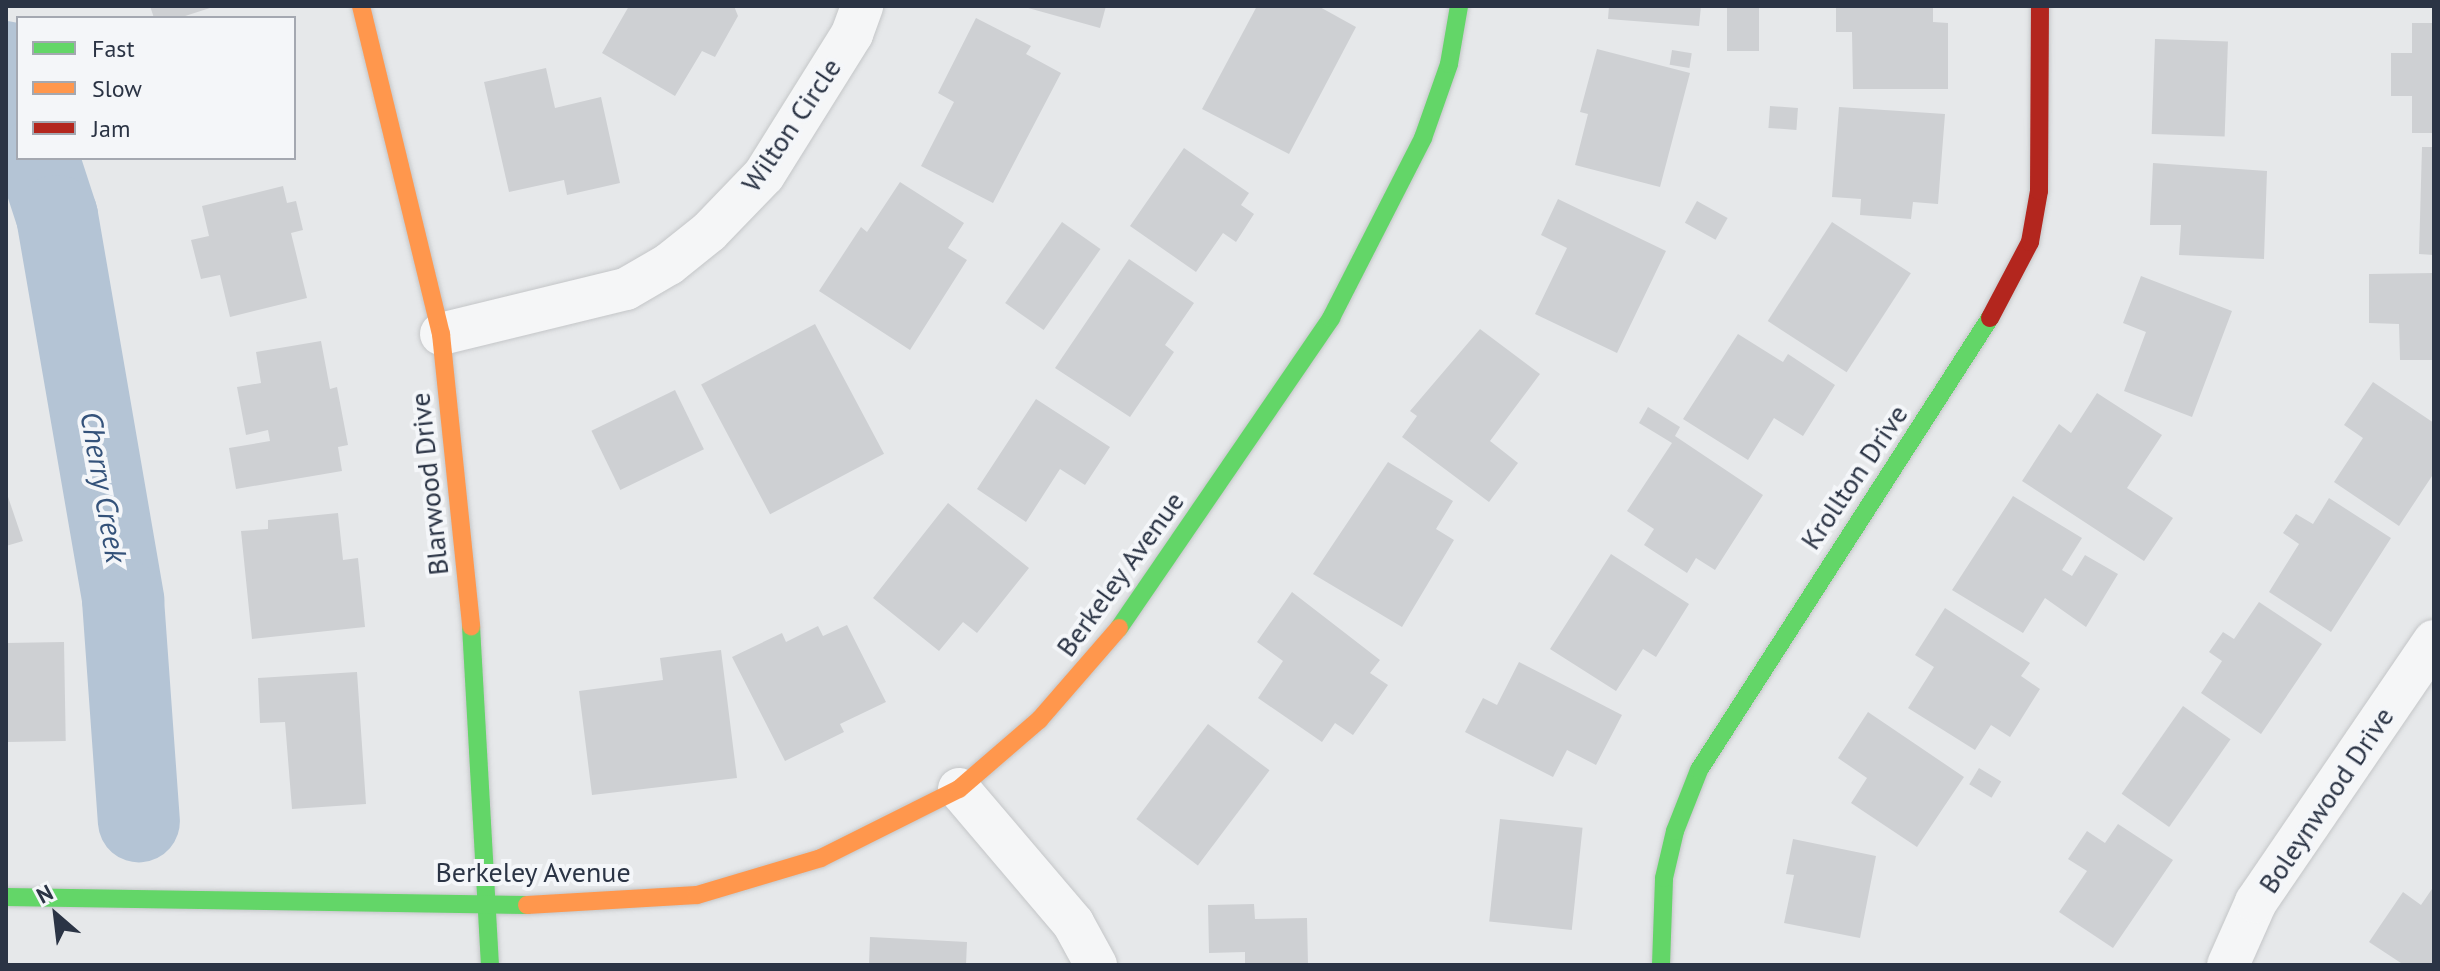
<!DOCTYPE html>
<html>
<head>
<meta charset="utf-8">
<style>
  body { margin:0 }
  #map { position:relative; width:2440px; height:971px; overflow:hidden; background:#e6e8ea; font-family:"PT Sans",sans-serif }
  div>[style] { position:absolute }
  .river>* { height:82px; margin:-41px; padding:0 41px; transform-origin:41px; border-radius:41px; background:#b4c4d5 }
  .building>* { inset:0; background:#ced0d3; transform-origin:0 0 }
  .roads { filter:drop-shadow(0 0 2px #c4c6c8) drop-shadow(0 0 2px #c4c6c8) }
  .street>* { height:42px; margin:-21px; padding:0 21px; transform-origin:21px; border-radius:21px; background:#f5f6f7 }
  .fast>* { height:18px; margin:-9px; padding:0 9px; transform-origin:9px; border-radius:9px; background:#63d668 }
  .slow>* { height:18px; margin:-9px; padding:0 9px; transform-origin:9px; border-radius:9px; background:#ff974d }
  .jam>* { height:18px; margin:-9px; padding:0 9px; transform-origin:9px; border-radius:9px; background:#b3261e }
  span { translate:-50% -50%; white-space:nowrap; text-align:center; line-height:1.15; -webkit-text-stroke:8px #f4f6f9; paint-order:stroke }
  .street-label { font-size:28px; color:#2b3445 }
  .water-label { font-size:30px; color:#34527a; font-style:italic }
  .frame { position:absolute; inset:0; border:8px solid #2b3445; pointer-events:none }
  .legend { position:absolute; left:16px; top:16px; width:280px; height:144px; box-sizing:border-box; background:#f4f6f9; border:2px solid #a4a8b1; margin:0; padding:10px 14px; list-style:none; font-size:24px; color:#2b3445 }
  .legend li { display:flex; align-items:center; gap:16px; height:40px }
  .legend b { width:40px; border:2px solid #a4a8b1 }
  .north { position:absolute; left:16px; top:875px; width:80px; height:80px; -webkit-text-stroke:6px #f4f6f9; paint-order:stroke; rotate:332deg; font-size:22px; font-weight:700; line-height:32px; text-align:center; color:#2b3445 }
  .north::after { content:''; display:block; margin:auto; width:28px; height:36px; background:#2b3445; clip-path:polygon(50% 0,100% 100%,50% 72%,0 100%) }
</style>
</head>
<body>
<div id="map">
  <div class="river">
    <i style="left:6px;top:62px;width:38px;rotate:72deg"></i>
    <i style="left:38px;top:158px;width:61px;rotate:71.9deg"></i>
    <i style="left:57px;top:216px;width:390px;rotate:80.2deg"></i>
    <i style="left:123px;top:600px;width:222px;rotate:85.9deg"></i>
  </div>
  <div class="building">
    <i style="clip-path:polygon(150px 6px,213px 6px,213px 7px,179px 18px,154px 18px)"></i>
    <i style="clip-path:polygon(629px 6px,734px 6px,738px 16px,715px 57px,702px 51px,675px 96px,602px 53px)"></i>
    <i style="clip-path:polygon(1021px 6px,1106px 6px,1100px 28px)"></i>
    <i style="clip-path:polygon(1257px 6px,1318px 6px,1356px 27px,1289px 154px,1202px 109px)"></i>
    <i style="clip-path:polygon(1609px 6px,1701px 6px,1699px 26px,1608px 19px)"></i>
    <i style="left:1727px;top:6px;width:32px;height:45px"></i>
    <i style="clip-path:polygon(1836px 6px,1933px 6px,1933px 22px,1948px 23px,1948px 89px,1853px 89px,1852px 32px,1836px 32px)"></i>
    <i style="clip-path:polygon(976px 18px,1031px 46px,1026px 54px,1061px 73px,993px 203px,921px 166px,954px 102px,938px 93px)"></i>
    <i style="clip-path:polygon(2412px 23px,2434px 23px,2434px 133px,2412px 133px,2412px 96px,2391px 96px,2391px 53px,2412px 53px)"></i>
    <i style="left:2155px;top:39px;width:73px;height:95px;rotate:2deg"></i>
    <i style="clip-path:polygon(1597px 49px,1690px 73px,1660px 187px,1575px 165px,1588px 114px,1580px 112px)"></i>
    <i style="left:1672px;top:50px;width:20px;height:15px;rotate:9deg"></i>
    <i style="clip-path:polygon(546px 68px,555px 108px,601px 97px,620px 183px,567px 195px,564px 180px,509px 192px,484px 82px)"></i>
    <i style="left:1770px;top:106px;width:28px;height:22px;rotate:4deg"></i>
    <i style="clip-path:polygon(1839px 107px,1945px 114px,1938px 204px,1913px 202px,1911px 219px,1860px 215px,1861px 199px,1832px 197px)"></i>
    <i style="clip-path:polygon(2422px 147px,2434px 147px,2434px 255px,2419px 254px)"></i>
    <i style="clip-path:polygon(1184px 148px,1249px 193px,1241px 205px,1254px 214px,1236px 242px,1223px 233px,1196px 272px,1130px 226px)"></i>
    <i style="clip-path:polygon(2153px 163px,2267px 171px,2264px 259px,2179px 255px,2181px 225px,2150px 225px)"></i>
    <i style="clip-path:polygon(900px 182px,964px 223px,948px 248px,967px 260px,910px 350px,819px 291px,861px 227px,867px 232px)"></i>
    <i style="clip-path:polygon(283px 186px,287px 203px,296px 201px,303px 230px,291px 233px,307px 298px,230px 317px,220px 275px,201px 279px,191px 240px,209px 236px,202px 206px)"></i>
    <i style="clip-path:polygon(1558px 199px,1666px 251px,1617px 353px,1535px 314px,1567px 248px,1541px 235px)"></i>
    <i style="left:1697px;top:201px;width:35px;height:25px;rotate:29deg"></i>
    <i style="left:1062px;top:222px;width:47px;height:99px;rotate:35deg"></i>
    <i style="left:1832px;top:222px;width:94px;height:118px;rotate:33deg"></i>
    <i style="clip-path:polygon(1129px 259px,1194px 303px,1165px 345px,1174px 352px,1130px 417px,1055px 368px)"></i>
    <i style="clip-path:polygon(2434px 273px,2434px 360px,2400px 360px,2399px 324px,2369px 323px,2369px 274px)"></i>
    <i style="clip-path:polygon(2141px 276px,2232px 311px,2192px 417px,2124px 391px,2146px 332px,2123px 323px)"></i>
    <i style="left:815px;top:324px;width:147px;height:129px;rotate:62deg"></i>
    <i style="clip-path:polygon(1480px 329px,1540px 374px,1490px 441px,1518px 463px,1489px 502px,1402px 437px,1417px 416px,1410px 411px)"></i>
    <i style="clip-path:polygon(1738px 334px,1783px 362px,1788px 354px,1835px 385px,1803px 436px,1774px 418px,1748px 460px,1683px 419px)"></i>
    <i style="clip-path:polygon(321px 341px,330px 389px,337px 387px,348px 445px,338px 447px,342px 471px,236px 489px,229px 448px,270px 441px,268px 430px,246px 435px,237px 387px,261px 383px,256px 352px)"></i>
    <i style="clip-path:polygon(2373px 382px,2434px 423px,2434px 473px,2399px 526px,2334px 482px,2363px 438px,2344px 425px)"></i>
    <i style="left:675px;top:390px;width:66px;height:93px;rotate:64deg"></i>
    <i style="clip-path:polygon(2097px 393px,2162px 435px,2127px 488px,2173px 518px,2144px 561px,2022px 481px,2059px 424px,2071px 433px)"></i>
    <i style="clip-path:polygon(1036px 399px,1110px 447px,1085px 485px,1060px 469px,1026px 522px,977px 489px)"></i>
    <i style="clip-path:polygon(1648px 407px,1680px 427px,1675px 436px,1763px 495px,1715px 570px,1696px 558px,1687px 573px,1644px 545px,1654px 529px,1627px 511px,1672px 443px,1639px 423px)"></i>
    <i style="clip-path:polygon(1388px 462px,1453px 501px,1436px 529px,1454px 540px,1402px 627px,1313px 574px)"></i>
    <i style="clip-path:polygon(6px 491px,23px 541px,6px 546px)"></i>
    <i style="clip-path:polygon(2013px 496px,2082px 538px,2062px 570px,2072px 576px,2085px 555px,2118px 574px,2086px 627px,2045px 598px,2023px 633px,1952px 590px)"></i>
    <i style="clip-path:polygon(2329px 498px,2391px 538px,2331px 632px,2269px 592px,2299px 544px,2283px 533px,2296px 514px,2313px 524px)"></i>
    <i style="clip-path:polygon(948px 503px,1029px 568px,977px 633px,963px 622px,939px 651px,873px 598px)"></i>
    <i style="clip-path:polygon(338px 513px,343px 560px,358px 558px,365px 627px,252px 639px,241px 531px,268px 529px,268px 520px)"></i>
    <i style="clip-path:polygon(1611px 554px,1689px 604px,1656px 657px,1643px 649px,1616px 691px,1550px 649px)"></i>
    <i style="clip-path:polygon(1292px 592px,1380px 660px,1370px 673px,1388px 685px,1353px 735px,1335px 723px,1322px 742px,1258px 698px,1283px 661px,1257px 642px)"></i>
    <i style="clip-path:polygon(2259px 602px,2322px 644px,2261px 734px,2201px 693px,2222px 661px,2209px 652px,2223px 632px,2234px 639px)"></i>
    <i style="clip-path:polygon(1945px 608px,2030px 663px,2021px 676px,2040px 689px,2010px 737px,1991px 725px,1975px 750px,1908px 708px,1934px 667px,1915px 655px)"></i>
    <i style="clip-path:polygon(847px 625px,886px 702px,840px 724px,844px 732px,785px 761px,732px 657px,782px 633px,786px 642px,818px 626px,823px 636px)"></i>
    <i style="left:64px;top:642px;width:99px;height:58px;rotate:89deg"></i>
    <i style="clip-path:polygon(721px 650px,737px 778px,592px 795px,579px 691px,663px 680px,660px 658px)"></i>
    <i style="clip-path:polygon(1519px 662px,1622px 715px,1596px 765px,1567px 750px,1553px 777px,1465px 732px,1483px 698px,1497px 705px)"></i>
    <i style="clip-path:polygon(357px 672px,366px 804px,292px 809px,285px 722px,260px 723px,258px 678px)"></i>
    <i style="left:2183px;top:706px;width:58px;height:107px;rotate:35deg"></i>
    <i style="clip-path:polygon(1868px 712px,1964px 777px,1917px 847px,1851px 803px,1867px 778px,1838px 758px)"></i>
    <i style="left:1208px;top:724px;width:77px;height:119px;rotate:37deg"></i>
    <i style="left:1979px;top:768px;width:26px;height:19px;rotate:31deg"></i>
    <i style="left:1500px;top:819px;width:83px;height:103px;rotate:6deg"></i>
    <i style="clip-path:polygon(2118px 824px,2173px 860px,2113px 948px,2059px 912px,2087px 871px,2068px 859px,2087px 831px,2105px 843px)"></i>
    <i style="clip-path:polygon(1793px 839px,1876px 856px,1860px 938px,1784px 923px,1794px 875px,1786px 874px)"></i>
    <i style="clip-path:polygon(2434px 886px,2434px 965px,2404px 965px,2369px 942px,2403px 892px,2421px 905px)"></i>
    <i style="clip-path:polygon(1254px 904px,1255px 919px,1307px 918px,1308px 965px,1245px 965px,1245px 952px,1209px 953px,1208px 905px)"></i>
    <i style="clip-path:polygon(870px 937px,967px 942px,966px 965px,869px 965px)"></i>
  </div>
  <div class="roads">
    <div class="street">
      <i style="left:441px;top:334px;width:190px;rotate:-13.7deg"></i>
      <i style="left:626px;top:289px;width:50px;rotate:-30.2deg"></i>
      <i style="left:669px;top:264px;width:51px;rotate:-38.7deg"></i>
      <i style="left:709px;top:232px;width:79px;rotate:-46deg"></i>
      <i style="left:764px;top:175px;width:166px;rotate:-58deg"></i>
      <i style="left:852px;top:34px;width:30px;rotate:-70deg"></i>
      <i style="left:959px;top:789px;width:176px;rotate:49.6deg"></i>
      <i style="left:1073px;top:923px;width:48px;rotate:61.3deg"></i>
      <i style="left:2228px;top:965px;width:69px;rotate:-66deg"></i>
      <i style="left:2256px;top:902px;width:316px;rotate:-55.7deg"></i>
    </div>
    <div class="fast">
      <i style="left:471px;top:626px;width:340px;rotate:86.8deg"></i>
      <i style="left:1119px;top:628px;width:376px;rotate:-55.6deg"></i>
      <i style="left:1331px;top:318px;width:202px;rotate:-62.9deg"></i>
      <i style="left:1423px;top:138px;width:78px;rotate:-70.6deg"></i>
      <i style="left:1449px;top:64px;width:59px;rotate:-80.2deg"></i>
      <i style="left:6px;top:897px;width:521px;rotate:0.88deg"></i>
      <i style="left:1661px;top:965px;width:87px;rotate:-88deg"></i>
      <i style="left:1664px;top:878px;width:48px;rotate:-76.8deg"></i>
      <i style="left:1675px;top:831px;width:66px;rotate:-68.5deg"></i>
      <i style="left:1699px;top:770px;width:538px;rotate:-57.23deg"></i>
    </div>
    <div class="slow">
      <i style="left:361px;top:6px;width:338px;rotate:76.3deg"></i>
      <i style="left:441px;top:334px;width:294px;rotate:84.1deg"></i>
      <i style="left:527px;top:905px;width:170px;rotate:-3.4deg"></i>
      <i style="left:697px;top:895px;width:129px;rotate:-16.6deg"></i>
      <i style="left:821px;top:858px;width:154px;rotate:-26.6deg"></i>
      <i style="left:959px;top:789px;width:106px;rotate:-40.8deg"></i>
      <i style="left:1039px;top:720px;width:122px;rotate:-49deg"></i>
    </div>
    <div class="jam">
      <i style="left:1990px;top:318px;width:86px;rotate:-62.2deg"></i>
      <i style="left:2030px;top:242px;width:52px;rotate:-80deg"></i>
      <i style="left:2039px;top:191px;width:185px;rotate:-89.7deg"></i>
    </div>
  </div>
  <div class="street-label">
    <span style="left:791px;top:125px;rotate:-56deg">Wilton Circle</span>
    <span style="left:1854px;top:477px;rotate:-56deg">Krollton Drive</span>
    <span style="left:429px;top:484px;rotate:-96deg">Blarwood Drive</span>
    <span style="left:1120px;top:574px;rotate:-54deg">Berkeley Avenue</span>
    <span style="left:2326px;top:800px;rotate:-56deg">Boleynwood Drive</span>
    <span style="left:533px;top:872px">Berkeley Avenue</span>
  </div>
  <div class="water-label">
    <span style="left:104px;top:487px;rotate:80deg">Cherry Creek</span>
  </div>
  <div class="frame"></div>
  <ul class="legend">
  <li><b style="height:10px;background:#63d668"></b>Fast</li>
  <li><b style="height:10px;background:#ff974d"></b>Slow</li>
  <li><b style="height:10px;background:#b3261e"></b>Jam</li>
  </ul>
  <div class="north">N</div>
</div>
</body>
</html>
